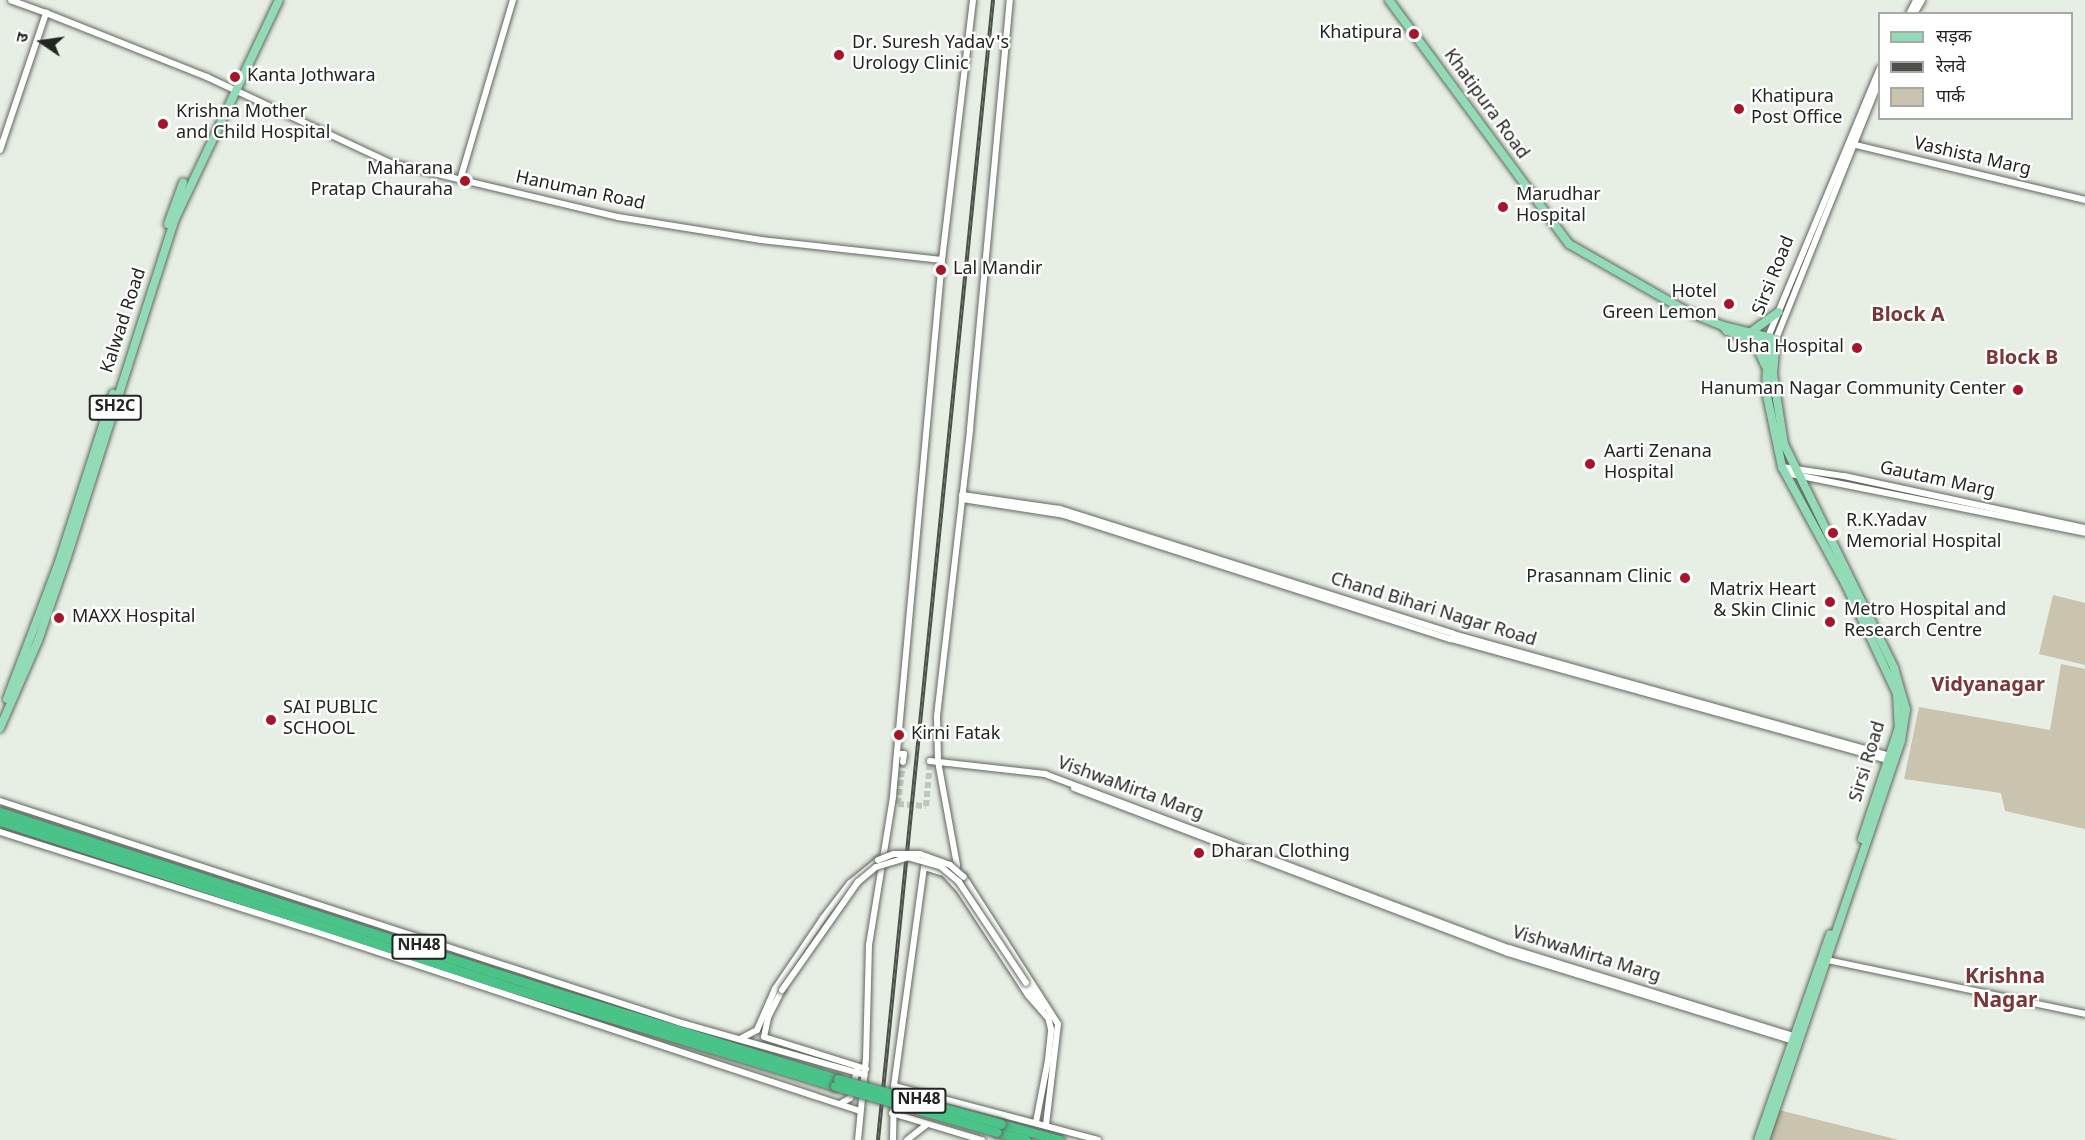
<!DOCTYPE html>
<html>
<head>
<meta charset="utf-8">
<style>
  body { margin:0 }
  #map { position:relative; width:2085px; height:1140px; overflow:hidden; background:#e7eee4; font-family:Georgia,"Noto Sans Devanagari",serif }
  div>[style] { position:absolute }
  .green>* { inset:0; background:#cac3ad }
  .minor-tunnel>* { height:6px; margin-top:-3px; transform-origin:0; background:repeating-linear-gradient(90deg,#c0c6bd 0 6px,transparent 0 9px) }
  .roads { filter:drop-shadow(0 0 2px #61675e) drop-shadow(0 0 2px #61675e) }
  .minor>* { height:6px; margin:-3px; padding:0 3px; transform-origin:3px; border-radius:3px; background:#fff }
  .major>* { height:8px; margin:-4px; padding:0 4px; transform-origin:4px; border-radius:4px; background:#92dbb7 }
  .highway>* { height:9px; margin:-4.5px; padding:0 4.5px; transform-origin:4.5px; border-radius:4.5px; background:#49c387 }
  .rail>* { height:4px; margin-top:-2px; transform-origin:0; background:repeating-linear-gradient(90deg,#fff 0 4.5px,#4d504b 0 9px); box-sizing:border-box; border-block:2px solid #4d504b }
  .bridges { filter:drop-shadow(0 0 2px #61675e) drop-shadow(0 0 2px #61675e) }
  .minor-bridge>* { height:6px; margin:-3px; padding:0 3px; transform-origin:3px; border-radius:3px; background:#fff }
  .highway-bridge>* { height:9px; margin:-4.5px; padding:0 4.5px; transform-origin:4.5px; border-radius:4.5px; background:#49c387 }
  .dots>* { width:16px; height:16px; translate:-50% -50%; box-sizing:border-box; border:3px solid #fff; border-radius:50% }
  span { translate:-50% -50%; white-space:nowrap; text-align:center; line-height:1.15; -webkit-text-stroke:4.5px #fff; paint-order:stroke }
  .shield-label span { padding:2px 4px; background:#fff; border:2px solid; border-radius:4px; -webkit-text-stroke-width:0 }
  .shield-label { font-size:16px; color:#232522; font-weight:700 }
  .poi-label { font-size:18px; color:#232522 }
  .right { translate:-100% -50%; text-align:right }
  .left { translate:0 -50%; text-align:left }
  .street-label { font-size:18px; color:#232522 }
  .neighbourhood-label { font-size:20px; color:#7d3636; font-weight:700 }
  .quarter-label { font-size:21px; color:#7d3636; font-weight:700 }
  .legend { position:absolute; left:1878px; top:12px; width:195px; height:108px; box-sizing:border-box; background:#fff; border:2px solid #a7a8a7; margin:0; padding:8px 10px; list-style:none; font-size:18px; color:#232522 }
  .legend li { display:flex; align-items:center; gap:12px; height:30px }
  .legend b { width:30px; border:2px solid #a7a8a7 }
  .north { position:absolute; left:12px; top:12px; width:60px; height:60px; -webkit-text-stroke:4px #fff; paint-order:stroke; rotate:283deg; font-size:16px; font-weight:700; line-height:24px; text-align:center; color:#232522 }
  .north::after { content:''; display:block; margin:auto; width:21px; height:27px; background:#232522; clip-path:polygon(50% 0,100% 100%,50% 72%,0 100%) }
</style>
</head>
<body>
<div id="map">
  <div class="green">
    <i style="clip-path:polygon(2053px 595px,2085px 603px,2085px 665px,2039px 654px)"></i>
    <i style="clip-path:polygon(2061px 664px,2085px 669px,2085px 829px,2005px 811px,2001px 793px,1904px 779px,1919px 707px,2050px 730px)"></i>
    <i style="clip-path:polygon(1779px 1110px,1899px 1140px,1768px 1140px)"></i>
  </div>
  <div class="minor-tunnel">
    <i style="left:903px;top:762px;width:42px;rotate:96.8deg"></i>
    <i style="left:898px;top:804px;width:28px;rotate:4deg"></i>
    <i style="left:926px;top:806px;width:45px;rotate:-84.9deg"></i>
  </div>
  <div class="roads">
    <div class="minor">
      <i style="left:46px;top:13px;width:173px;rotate:21.7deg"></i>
      <i style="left:207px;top:77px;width:203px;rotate:25.1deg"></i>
      <i style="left:391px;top:163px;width:233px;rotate:13.4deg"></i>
      <i style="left:618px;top:217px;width:145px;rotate:9.1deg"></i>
      <i style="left:761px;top:240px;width:182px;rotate:6.3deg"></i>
      <i style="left:1909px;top:14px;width:16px;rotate:-63deg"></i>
      <i style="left:1914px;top:14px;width:16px;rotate:-60deg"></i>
      <i style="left:1852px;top:144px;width:240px;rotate:13.5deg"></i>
      <i style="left:0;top:150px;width:145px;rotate:-71.4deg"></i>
      <i style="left:46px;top:13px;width:37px;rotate:-160deg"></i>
      <i style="left:460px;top:180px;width:188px;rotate:-73.6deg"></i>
      <i style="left:1768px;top:337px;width:291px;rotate:-67.4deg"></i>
      <i style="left:1776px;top:339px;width:280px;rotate:-68.2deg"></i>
      <i style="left:1782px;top:467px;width:63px;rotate:8.3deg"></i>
      <i style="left:1844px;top:476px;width:247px;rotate:12.2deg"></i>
      <i style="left:1786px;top:473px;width:305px;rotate:11.3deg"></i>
      <i style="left:962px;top:495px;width:99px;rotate:8.1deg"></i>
      <i style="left:1060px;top:509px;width:412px;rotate:17.6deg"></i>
      <i style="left:1453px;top:634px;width:457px;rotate:15.6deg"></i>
      <i style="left:962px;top:499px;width:103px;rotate:8.9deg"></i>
      <i style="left:1064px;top:515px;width:406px;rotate:17.8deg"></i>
      <i style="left:1451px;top:639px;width:456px;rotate:15.5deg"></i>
      <i style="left:897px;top:754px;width:7px"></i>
      <i style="left:904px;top:754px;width:8px;rotate:97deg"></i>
      <i style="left:930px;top:761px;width:116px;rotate:6.4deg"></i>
      <i style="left:1045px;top:774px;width:496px;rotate:20.6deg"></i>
      <i style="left:1509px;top:948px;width:301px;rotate:17.2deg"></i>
      <i style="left:1074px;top:788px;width:464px;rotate:20.8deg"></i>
      <i style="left:1508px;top:953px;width:299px;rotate:17.1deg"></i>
      <i style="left:0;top:801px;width:713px;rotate:18.05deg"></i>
      <i style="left:678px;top:1022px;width:194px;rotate:15.8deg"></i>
      <i style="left:0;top:832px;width:326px;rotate:17.5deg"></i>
      <i style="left:311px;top:930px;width:578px;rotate:18.25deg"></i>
      <i style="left:964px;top:877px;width:174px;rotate:57.4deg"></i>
      <i style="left:1058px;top:1024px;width:102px;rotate:96.8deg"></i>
      <i style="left:955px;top:884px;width:19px;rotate:-84deg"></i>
      <i style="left:957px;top:865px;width:106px;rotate:-100.4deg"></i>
      <i style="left:938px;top:761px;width:45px;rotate:-91.3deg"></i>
      <i style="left:937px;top:716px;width:289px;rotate:-83.4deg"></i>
      <i style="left:970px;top:429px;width:431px;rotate:-84.7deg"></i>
      <i style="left:1827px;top:960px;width:264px;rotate:11.8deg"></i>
      <i style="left:1026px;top:983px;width:30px;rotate:57deg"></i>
      <i style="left:782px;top:990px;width:31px;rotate:117deg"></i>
      <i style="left:768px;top:1018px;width:19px;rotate:102deg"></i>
      <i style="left:764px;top:1037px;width:107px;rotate:17.4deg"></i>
      <i style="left:740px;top:1039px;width:19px;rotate:-28deg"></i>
      <i style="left:757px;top:1030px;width:45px;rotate:-66.3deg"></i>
      <i style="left:775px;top:989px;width:86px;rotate:-55.9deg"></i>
      <i style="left:823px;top:918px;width:44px;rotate:-52.4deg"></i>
      <i style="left:850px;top:883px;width:36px;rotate:-39deg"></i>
      <i style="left:894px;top:1086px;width:211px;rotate:14.8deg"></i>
      <i style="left:840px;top:1104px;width:12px;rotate:-31deg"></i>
      <i style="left:850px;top:1098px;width:30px;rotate:-76deg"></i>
      <i style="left:892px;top:1113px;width:94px;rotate:16.7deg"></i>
      <i style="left:1036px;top:1122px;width:63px;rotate:-79deg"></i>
      <i style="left:1048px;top:1060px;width:31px;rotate:-84deg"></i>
      <i style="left:1051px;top:1029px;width:12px;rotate:-104deg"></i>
      <i style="left:858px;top:1140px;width:81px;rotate:-84.4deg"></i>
      <i style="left:866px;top:1059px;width:114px;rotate:-88.5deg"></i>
      <i style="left:869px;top:945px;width:151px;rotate:-80.8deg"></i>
      <i style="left:893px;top:796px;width:538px;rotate:-84.78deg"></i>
      <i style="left:942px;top:260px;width:262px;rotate:-83.2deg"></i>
      <i style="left:893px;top:1140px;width:54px;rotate:-88.9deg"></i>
      <i style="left:894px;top:1086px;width:221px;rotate:-82.2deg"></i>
      <i style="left:924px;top:867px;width:21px;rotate:17deg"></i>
      <i style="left:944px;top:873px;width:22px;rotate:47deg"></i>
      <i style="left:959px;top:889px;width:126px;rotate:56.9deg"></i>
      <i style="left:1028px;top:995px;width:30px;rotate:49deg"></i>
      <i style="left:907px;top:1140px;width:24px;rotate:-38deg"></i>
    </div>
    <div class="major">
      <i style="left:1389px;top:0;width:303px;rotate:53.6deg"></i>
      <i style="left:1569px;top:244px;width:135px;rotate:29.8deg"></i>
      <i style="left:1686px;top:311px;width:40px;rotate:22deg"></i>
      <i style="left:1723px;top:326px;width:6px;rotate:51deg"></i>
      <i style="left:1727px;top:331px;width:46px;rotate:17.7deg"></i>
      <i style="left:168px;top:224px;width:44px;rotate:-69.9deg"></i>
      <i style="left:1723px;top:326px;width:55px;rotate:13.8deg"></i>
      <i style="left:1776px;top:339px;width:35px;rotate:95deg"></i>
      <i style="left:1773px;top:374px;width:71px;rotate:81.1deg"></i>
      <i style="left:1784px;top:444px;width:250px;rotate:63.8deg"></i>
      <i style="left:1894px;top:668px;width:43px;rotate:73.7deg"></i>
      <i style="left:1906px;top:709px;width:32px;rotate:99deg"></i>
      <i style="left:1901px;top:741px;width:422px;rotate:108.8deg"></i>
      <i style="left:1751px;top:332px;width:34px;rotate:-36deg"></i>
      <i style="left:1768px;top:337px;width:54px;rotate:92.1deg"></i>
      <i style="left:1766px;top:391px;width:78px;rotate:78.1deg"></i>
      <i style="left:1782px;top:467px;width:134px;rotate:61.5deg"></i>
      <i style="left:1846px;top:585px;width:120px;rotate:64.9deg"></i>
      <i style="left:1897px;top:694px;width:33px;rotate:87deg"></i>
      <i style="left:1899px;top:727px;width:118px;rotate:108.3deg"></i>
      <i style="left:1753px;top:339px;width:29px;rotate:65deg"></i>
      <i style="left:7px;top:699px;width:143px;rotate:-69.2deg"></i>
      <i style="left:58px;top:565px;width:180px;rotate:-72.2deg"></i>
      <i style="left:0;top:728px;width:95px;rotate:-66.4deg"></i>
      <i style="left:38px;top:641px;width:89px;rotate:-71deg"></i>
      <i style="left:67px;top:557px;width:355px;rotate:-72.3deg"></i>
      <i style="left:175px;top:219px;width:242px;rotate:-64.6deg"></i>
      <i style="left:1758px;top:1140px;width:218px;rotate:-70.7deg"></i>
    </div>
    <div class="highway">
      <i style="left:0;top:812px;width:576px;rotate:17.99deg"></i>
      <i style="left:548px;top:990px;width:303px;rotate:17.1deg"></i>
      <i style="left:0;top:821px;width:539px;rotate:18.06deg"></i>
      <i style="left:512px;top:988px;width:338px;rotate:16.9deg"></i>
      <i style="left:1001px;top:1124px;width:61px;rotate:15.2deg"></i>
      <i style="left:997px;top:1132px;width:30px;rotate:15deg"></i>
    </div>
  </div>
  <div class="rail">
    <i style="left:878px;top:1140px;width:1146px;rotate:-84.24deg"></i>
  </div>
  <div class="bridges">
    <div class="minor-bridge">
      <i style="left:878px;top:860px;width:17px;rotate:-21deg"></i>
      <i style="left:894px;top:854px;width:26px"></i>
      <i style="left:920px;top:854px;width:32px;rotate:20deg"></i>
      <i style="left:950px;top:865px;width:18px;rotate:41deg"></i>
      <i style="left:782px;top:990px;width:132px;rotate:-54.9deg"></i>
      <i style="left:858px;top:882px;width:23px;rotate:-40deg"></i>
      <i style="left:876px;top:867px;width:34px;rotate:-17deg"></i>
      <i style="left:908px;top:857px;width:33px;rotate:16deg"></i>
      <i style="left:940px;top:866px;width:25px;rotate:40deg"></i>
      <i style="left:959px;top:882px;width:121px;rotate:56.4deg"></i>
    </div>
    <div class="highway-bridge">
      <i style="left:838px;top:1079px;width:169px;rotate:15.4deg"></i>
      <i style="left:835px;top:1086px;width:168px;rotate:15.9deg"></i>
    </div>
  </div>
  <div class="dots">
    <i style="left:1414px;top:34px;background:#aa1328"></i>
    <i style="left:839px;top:55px;background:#aa1328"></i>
    <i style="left:235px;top:77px;background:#aa1328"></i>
    <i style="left:1739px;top:109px;background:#aa1328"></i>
    <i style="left:163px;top:124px;background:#aa1328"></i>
    <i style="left:465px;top:181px;background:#aa1328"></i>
    <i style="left:1503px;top:207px;background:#aa1328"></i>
    <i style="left:941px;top:270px;background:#aa1328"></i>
    <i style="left:1729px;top:304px;background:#aa1328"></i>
    <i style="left:1857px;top:348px;background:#aa1328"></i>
    <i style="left:2018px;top:390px;background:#aa1328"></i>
    <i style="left:1590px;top:464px;background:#aa1328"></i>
    <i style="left:1833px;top:533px;background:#aa1328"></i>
    <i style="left:1685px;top:578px;background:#aa1328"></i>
    <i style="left:1830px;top:602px;background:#aa1328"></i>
    <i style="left:59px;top:618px;background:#aa1328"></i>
    <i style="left:1830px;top:622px;background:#aa1328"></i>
    <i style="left:271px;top:720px;background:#aa1328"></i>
    <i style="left:899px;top:735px;background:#aa1328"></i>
    <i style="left:1199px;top:853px;background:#aa1328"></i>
  </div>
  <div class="shield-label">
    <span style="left:115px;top:408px">SH2C</span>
    <span style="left:419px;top:947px">NH48</span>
    <span style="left:919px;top:1101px">NH48</span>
  </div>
  <div class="poi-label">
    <span class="right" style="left:1402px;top:34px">Khatipura</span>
    <span class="left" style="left:852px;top:55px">Dr. Suresh Yadav's<br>Urology Clinic</span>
    <span class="left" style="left:247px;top:77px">Kanta Jothwara</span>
    <span class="left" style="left:1751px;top:109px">Khatipura<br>Post Office</span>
    <span class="left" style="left:176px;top:124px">Krishna Mother<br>and Child Hospital</span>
    <span class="right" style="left:453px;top:181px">Maharana<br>Pratap Chauraha</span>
    <span class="left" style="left:1516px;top:207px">Marudhar<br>Hospital</span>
    <span class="left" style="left:953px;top:270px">Lal Mandir</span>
    <span class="right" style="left:1717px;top:304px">Hotel<br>Green Lemon</span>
    <span class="right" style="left:1844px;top:348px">Usha Hospital</span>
    <span class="right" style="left:2006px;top:390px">Hanuman Nagar Community Center</span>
    <span class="left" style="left:1604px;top:464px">Aarti Zenana<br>Hospital</span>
    <span class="left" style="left:1846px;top:533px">R.K.Yadav<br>Memorial Hospital</span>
    <span class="right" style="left:1672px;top:578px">Prasannam Clinic</span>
    <span class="right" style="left:1816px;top:602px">Matrix Heart<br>&amp; Skin Clinic</span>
    <span class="left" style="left:1844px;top:622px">Metro Hospital and<br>Research Centre</span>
    <span class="left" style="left:72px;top:618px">MAXX Hospital</span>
    <span class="left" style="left:283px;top:720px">SAI PUBLIC<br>SCHOOL</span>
    <span class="left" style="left:911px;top:735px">Kirni Fatak</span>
    <span class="left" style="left:1211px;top:853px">Dharan Clothing</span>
  </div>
  <div class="street-label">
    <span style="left:1485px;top:105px;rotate:54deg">Khatipura Road</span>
    <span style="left:1972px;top:158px;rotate:13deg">Vashista Marg</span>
    <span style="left:580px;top:192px;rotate:12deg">Hanuman Road</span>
    <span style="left:1775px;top:276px;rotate:-68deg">Sirsi Road</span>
    <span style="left:125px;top:321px;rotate:-72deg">Kalwad Road</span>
    <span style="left:1937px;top:481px;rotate:12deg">Gautam Marg</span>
    <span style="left:1433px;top:611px;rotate:17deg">Chand Bihari Nagar Road</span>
    <span style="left:1869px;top:762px;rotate:-73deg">Sirsi Road</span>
    <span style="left:1130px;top:790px;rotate:20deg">VishwaMirta Marg</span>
    <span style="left:1586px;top:956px;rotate:17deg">VishwaMirta Marg</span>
  </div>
  <div class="neighbourhood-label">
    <span style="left:1908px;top:316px">Block A</span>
    <span style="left:2022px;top:359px">Block B</span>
    <span style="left:1988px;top:686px">Vidyanagar</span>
  </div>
  <div class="quarter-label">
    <span style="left:2005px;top:990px">Krishna<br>Nagar</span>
  </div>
  <ul class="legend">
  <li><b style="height:8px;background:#92dbb7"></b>सड़क</li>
  <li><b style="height:8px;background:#4d504b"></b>रेलवे</li>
  <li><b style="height:16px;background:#cac3ad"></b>पार्क</li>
  </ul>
  <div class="north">उ</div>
</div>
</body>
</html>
